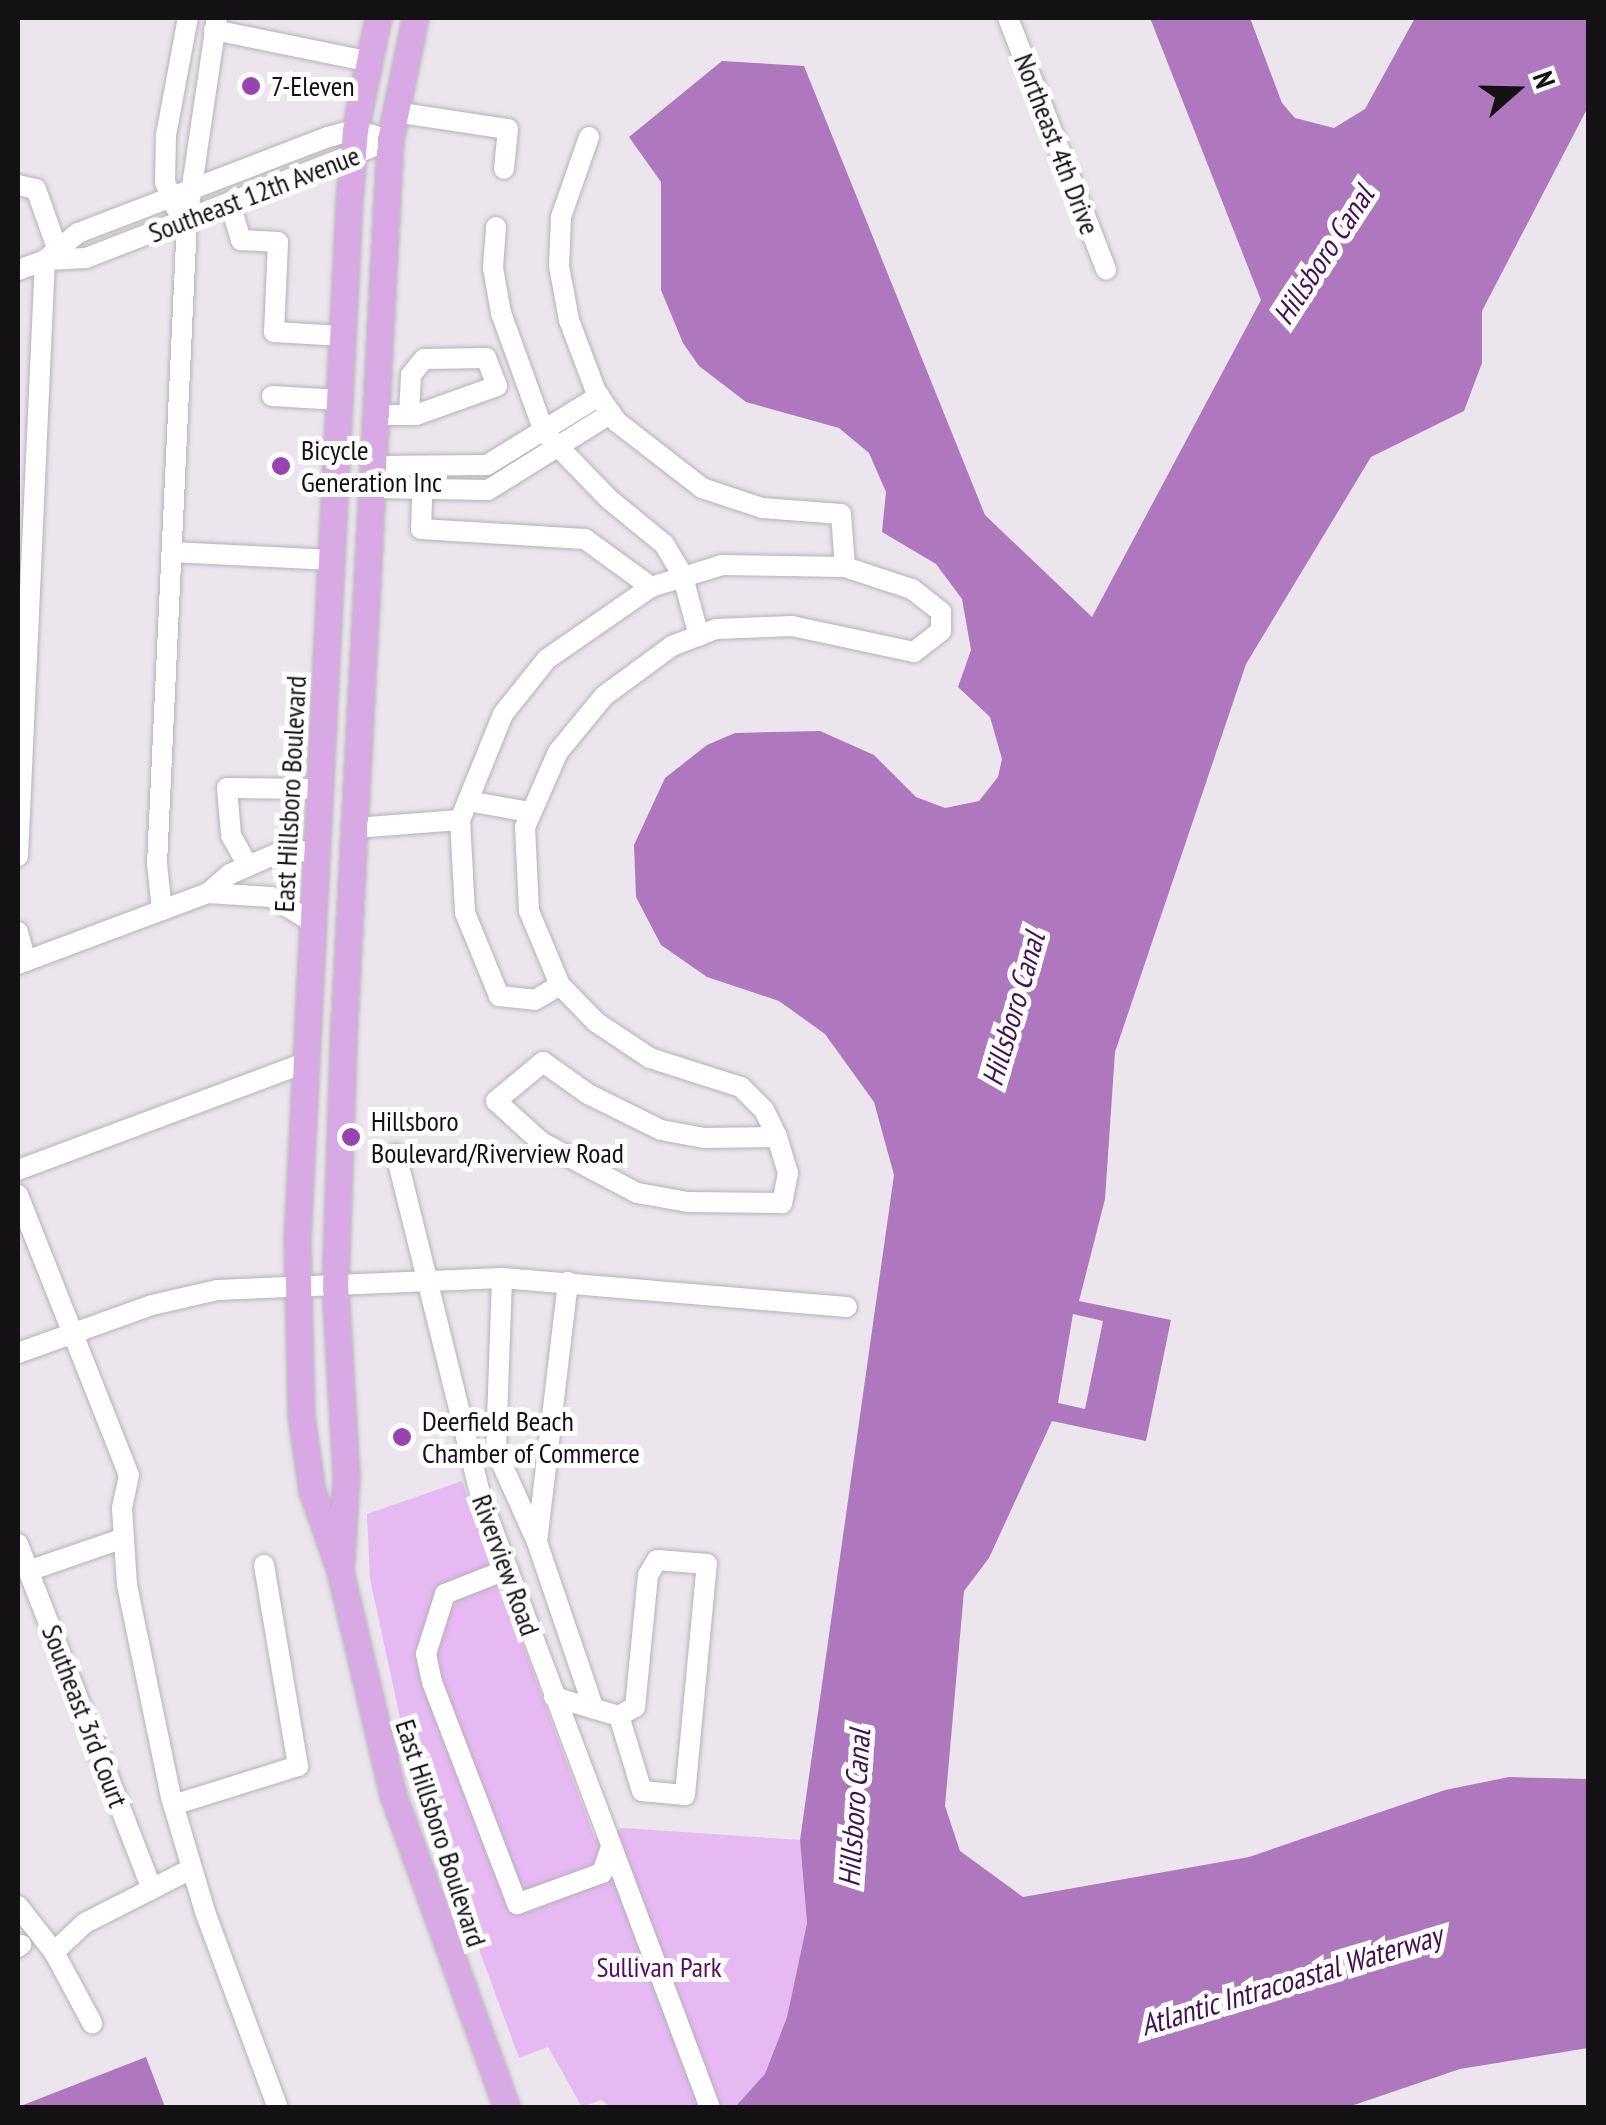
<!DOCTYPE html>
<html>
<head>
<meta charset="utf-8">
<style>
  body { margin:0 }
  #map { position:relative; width:1606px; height:2125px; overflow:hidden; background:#ece5ee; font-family:"PT Sans Narrow",sans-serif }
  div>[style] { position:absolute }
  .green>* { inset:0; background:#e6b9f3 }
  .water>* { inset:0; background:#af77be }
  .roads { filter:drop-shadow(0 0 2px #b7b0b9) drop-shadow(0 0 2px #b7b0b9) }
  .minor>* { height:20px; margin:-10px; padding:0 10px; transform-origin:10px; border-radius:10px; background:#fff }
  .major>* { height:25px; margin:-12.5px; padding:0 12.5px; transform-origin:12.5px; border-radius:12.5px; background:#d9a9e6 }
  .dots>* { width:28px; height:28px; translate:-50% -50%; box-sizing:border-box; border:5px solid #fff; border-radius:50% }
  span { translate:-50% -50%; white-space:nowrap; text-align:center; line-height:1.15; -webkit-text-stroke:10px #fff; paint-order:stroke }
  .poi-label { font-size:28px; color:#131114 }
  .left { translate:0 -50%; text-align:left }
  .street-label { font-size:28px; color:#131114 }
  .park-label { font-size:28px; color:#560c67 }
  .water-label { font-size:30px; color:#451052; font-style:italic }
  .frame { position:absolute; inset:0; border:20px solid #131114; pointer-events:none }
  .north { position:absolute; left:1466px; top:40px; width:100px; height:100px; -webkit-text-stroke:8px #fff; paint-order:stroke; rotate:70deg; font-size:28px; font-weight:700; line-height:40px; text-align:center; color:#131114 }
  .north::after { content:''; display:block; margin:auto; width:35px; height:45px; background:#131114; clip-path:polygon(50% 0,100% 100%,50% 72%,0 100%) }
</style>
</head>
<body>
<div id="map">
  <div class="green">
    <i style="clip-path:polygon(462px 1481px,595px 1839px,623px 1828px,800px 1840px,807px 1923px,787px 2017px,765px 2074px,735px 2107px,611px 2107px,601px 2100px,582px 2107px,548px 2047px,519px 2058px,409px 1759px,370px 1579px,367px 1514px)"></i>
  </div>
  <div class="water">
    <i style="clip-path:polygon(evenodd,1150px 18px,1250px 18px,1282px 103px,1295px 118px,1334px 128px,1365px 109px,1415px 18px,1588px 18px,1588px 107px,1482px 311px,1482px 363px,1464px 411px,1371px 457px,1246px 664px,1115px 1052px,1105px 1199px,1079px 1301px,1171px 1320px,1146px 1441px,1052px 1421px,989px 1558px,964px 1591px,945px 1806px,960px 1851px,1023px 1897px,1249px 1857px,1445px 1790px,1509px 1777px,1588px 1779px,1588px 2048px,1460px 2069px,1348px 2107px,735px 2107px,765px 2074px,787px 2017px,807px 1923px,800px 1840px,894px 1175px,874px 1102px,825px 1034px,779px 1001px,707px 977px,661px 945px,636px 897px,634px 845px,665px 778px,707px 745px,735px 733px,820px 731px,874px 755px,916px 797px,945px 808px,979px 801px,998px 777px,1002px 759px,990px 717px,958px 687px,971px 650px,962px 599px,936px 564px,882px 532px,886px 492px,869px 453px,839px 428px,746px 402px,699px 366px,683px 343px,661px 290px,661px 182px,629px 137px,722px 61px,804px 66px,985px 515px,1092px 617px,1261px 300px,1150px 18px,1073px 1314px,1103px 1321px,1085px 1409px,1058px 1403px,1073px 1314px)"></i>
    <i style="clip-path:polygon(146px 2057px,165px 2107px,18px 2107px)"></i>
  </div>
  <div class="roads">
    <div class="minor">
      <i style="left:1008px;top:18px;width:270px;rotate:68.7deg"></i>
      <i style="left:214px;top:30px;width:156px;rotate:11.5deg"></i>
      <i style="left:395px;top:112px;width:114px;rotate:8.6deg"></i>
      <i style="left:508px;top:129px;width:40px;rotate:95.7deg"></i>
      <i style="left:589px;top:137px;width:85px;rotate:109.3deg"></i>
      <i style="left:561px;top:217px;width:49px;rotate:92.3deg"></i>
      <i style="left:559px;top:266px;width:55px;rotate:79.5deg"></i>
      <i style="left:569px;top:320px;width:77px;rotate:69.4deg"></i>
      <i style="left:596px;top:392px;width:37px;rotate:55deg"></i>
      <i style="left:617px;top:422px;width:108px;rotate:37.8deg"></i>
      <i style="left:702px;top:488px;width:63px;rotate:18.4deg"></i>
      <i style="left:762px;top:508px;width:79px;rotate:4.3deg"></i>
      <i style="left:841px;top:514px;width:53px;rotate:85.7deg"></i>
      <i style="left:18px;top:185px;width:18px;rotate:13deg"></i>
      <i style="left:36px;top:189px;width:66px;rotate:70.5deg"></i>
      <i style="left:230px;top:204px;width:38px;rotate:73deg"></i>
      <i style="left:241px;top:240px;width:37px;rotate:3deg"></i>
      <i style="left:278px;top:242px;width:90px;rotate:92.5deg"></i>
      <i style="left:274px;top:332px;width:68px;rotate:3.4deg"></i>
      <i style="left:176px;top:208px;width:28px;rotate:-113deg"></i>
      <i style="left:165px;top:182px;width:47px;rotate:-88.8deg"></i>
      <i style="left:166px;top:135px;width:119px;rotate:-79.4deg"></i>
      <i style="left:496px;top:227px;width:41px;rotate:94.2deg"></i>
      <i style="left:493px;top:268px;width:46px;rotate:79.9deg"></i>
      <i style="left:501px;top:313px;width:127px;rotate:70.1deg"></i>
      <i style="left:544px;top:432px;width:95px;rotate:45.9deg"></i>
      <i style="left:610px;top:500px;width:70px;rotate:39.2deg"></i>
      <i style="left:664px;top:544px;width:35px;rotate:59deg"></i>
      <i style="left:682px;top:574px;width:64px;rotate:74.7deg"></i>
      <i style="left:47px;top:260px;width:39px;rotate:-3deg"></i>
      <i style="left:86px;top:258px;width:326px;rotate:-21.2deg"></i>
      <i style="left:18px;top:270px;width:29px;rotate:-20deg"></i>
      <i style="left:45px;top:260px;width:43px;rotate:-39.3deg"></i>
      <i style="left:78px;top:233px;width:268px;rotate:-21deg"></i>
      <i style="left:328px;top:137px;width:28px;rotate:-15deg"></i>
      <i style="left:355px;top:130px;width:36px;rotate:16deg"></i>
      <i style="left:272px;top:396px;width:67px;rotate:3.4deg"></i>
      <i style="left:375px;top:415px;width:41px"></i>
      <i style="left:416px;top:415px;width:86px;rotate:-19.7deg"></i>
      <i style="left:497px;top:386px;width:30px;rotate:-111deg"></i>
      <i style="left:486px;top:358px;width:62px;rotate:179.1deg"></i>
      <i style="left:424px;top:359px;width:21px;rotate:129deg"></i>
      <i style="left:411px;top:375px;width:40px;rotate:92.9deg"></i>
      <i style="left:372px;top:466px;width:115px;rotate:-0.5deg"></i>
      <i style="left:487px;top:465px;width:132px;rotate:-31.6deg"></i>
      <i style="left:423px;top:467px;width:62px;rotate:91.8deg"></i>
      <i style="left:421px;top:529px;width:164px;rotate:3.5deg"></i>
      <i style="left:585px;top:539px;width:82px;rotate:36deg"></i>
      <i style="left:372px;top:488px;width:116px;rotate:1deg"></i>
      <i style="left:488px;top:490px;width:145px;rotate:-32deg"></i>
      <i style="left:172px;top:552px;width:160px;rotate:2.9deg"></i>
      <i style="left:468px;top:801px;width:63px;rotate:10.1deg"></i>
      <i style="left:460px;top:820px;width:114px;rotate:-67.9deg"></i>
      <i style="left:503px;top:714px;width:70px;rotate:-51.3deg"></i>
      <i style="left:547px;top:659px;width:126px;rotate:-34.7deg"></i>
      <i style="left:651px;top:587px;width:74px;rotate:-17.2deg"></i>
      <i style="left:722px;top:565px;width:123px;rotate:0.9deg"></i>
      <i style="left:845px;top:567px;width:71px;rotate:18.2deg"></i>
      <i style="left:912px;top:589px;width:37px;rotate:38deg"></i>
      <i style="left:941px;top:612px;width:19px;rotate:90deg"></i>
      <i style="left:941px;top:631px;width:34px;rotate:142deg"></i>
      <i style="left:914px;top:652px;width:125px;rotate:-168deg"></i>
      <i style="left:792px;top:626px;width:76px;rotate:177.7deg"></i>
      <i style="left:716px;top:629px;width:47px;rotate:158.9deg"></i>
      <i style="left:672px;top:646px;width:84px;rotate:143.7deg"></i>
      <i style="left:604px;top:696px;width:72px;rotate:129.4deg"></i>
      <i style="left:558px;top:752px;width:82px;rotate:113.7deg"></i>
      <i style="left:525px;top:827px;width:84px;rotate:87.3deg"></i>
      <i style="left:529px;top:911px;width:80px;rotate:67.3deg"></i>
      <i style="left:355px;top:828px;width:105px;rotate:-4.4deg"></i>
      <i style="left:460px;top:820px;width:93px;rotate:86.9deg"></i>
      <i style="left:465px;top:913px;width:90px;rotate:67.7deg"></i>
      <i style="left:499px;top:996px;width:36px;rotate:6deg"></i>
      <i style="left:535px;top:1000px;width:29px;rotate:-31deg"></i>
      <i style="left:560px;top:985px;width:52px;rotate:45.8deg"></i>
      <i style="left:596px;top:1022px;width:65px;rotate:33.7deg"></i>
      <i style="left:650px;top:1058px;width:96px;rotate:17.7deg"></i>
      <i style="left:741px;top:1087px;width:33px;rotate:45deg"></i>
      <i style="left:764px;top:1110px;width:30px;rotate:64deg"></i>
      <i style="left:777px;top:1137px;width:38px;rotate:73deg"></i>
      <i style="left:788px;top:1173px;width:31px;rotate:101deg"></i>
      <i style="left:782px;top:1203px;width:94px;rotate:-179.4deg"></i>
      <i style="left:688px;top:1202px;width:52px;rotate:-170deg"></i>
      <i style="left:637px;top:1193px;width:109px;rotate:-152deg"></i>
      <i style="left:541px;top:1142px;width:61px;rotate:-137.7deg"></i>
      <i style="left:496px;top:1101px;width:61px;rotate:-39.7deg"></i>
      <i style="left:543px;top:1062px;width:55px;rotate:35.4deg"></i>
      <i style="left:588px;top:1094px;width:81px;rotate:26.3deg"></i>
      <i style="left:661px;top:1130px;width:44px;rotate:10.5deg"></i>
      <i style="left:704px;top:1138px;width:73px;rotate:-0.8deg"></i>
      <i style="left:18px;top:856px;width:597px;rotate:-87.41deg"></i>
      <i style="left:248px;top:866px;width:35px;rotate:-119deg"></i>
      <i style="left:231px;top:835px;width:47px;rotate:-94.9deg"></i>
      <i style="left:227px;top:788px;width:93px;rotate:0.6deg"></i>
      <i style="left:208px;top:893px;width:63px;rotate:3.6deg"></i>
      <i style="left:271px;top:897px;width:50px;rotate:31.2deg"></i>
      <i style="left:162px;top:910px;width:46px;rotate:-96.2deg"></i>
      <i style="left:157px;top:864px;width:645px;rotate:-87.33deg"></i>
      <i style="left:187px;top:220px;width:204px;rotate:-81.6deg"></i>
      <i style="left:18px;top:932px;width:30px;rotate:75deg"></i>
      <i style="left:18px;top:964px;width:203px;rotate:-20.5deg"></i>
      <i style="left:208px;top:893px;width:29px;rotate:-41deg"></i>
      <i style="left:230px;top:874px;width:62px;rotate:-23.7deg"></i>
      <i style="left:287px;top:849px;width:29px;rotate:8deg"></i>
      <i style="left:396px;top:1154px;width:357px;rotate:76.1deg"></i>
      <i style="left:482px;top:1501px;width:648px;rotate:69.41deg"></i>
      <i style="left:18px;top:1170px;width:309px;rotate:-20.5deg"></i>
      <i style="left:18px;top:1195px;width:301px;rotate:68.4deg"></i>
      <i style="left:129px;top:1475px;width:34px;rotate:102deg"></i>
      <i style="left:122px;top:1508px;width:77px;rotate:86.3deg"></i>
      <i style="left:127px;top:1585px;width:217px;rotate:78.3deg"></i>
      <i style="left:171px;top:1797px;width:120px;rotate:73.5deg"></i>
      <i style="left:205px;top:1912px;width:209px;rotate:69.6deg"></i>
      <i style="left:502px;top:1278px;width:173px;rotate:92deg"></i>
      <i style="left:496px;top:1451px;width:100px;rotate:65.7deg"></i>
      <i style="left:537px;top:1542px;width:262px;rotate:-83.2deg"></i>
      <i style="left:18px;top:1353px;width:142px;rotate:-19.7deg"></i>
      <i style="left:152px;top:1305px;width:67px;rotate:-13deg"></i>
      <i style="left:217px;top:1290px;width:285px;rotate:-2.4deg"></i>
      <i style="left:502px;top:1278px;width:346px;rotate:4.8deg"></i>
      <i style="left:537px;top:1542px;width:176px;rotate:71.2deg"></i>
      <i style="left:18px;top:1544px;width:370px;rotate:68.8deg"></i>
      <i style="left:508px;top:1569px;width:68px;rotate:158.4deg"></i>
      <i style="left:445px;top:1594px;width:63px;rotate:107.6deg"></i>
      <i style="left:426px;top:1654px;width:29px;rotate:78deg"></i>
      <i style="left:432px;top:1682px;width:238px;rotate:69deg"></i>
      <i style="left:517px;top:1904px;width:90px;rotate:-20deg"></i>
      <i style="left:602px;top:1873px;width:24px;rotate:-71deg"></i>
      <i style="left:28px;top:1571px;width:98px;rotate:-19deg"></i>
      <i style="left:554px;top:1697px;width:68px;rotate:16.3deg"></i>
      <i style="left:619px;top:1716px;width:78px;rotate:73deg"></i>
      <i style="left:642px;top:1791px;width:43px;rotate:5.3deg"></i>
      <i style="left:685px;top:1795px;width:232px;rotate:-84.6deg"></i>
      <i style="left:707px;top:1564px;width:50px;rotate:-175.4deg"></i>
      <i style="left:657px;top:1560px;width:17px;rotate:121deg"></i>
      <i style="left:648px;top:1575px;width:133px;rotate:95.6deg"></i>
      <i style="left:635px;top:1707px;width:18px;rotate:151deg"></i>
      <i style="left:173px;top:1805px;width:131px;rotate:-17.3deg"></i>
      <i style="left:298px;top:1766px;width:204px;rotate:-99.6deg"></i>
      <i style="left:18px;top:1906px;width:58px;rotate:52deg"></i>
      <i style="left:54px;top:1952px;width:81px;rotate:61.8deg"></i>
      <i style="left:18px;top:1947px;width:4px;rotate:-34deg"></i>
      <i style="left:54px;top:1952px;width:42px;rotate:-43.1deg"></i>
      <i style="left:85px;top:1923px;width:119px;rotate:-27deg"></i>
    </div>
    <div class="major">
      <i style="left:378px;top:18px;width:114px;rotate:101.6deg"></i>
      <i style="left:355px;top:130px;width:72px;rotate:94.8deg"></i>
      <i style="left:349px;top:202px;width:1039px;rotate:92.87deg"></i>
      <i style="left:297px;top:1240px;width:176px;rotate:88.7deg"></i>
      <i style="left:301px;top:1416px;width:76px;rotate:81.7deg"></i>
      <i style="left:312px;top:1491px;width:85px;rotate:70.7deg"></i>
      <i style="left:340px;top:1571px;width:230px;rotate:76.7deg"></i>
      <i style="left:393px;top:1795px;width:333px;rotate:70deg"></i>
      <i style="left:341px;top:1561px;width:85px;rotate:-86.6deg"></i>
      <i style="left:346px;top:1476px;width:188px;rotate:-93.3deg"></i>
      <i style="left:335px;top:1288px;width:265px;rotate:-88.1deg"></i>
      <i style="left:344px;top:1023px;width:884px;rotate:-87.02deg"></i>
      <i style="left:390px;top:140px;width:125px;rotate:-78.4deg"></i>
    </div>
  </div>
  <div class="dots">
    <i style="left:251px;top:86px;background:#9943b0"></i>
    <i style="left:281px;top:466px;background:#9943b0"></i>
    <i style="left:351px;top:1137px;background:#9943b0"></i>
    <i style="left:402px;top:1437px;background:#9943b0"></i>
  </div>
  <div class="poi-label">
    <span class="left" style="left:271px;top:86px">7-Eleven</span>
    <span class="left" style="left:301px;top:466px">Bicycle<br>Generation Inc</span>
    <span class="left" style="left:371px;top:1137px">Hillsboro<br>Boulevard/Riverview Road</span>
    <span class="left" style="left:422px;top:1437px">Deerfield Beach<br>Chamber of Commerce</span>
  </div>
  <div class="street-label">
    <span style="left:1057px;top:144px;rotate:69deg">Northeast 4th Drive</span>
    <span style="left:254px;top:194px;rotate:-21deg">Southeast 12th Avenue</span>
    <span style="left:290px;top:794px;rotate:-87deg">East Hillsboro Boulevard</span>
    <span style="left:506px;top:1565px;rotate:70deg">Riverview Road</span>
    <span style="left:85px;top:1716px;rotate:69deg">Southeast 3rd Court</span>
    <span style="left:441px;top:1833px;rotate:72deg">East Hillsboro Boulevard</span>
  </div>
  <div class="park-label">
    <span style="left:659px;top:1967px">Sullivan Park</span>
  </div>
  <div class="water-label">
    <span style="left:1323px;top:255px;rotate:-57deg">Hillsboro Canal</span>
    <span style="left:1013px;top:1009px;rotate:-74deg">Hillsboro Canal</span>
    <span style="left:854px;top:1808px;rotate:-86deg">Hillsboro Canal</span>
    <span style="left:1291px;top:1980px;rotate:-17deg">Atlantic Intracoastal Waterway</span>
  </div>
  <div class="frame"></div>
  <div class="north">N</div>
</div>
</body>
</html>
